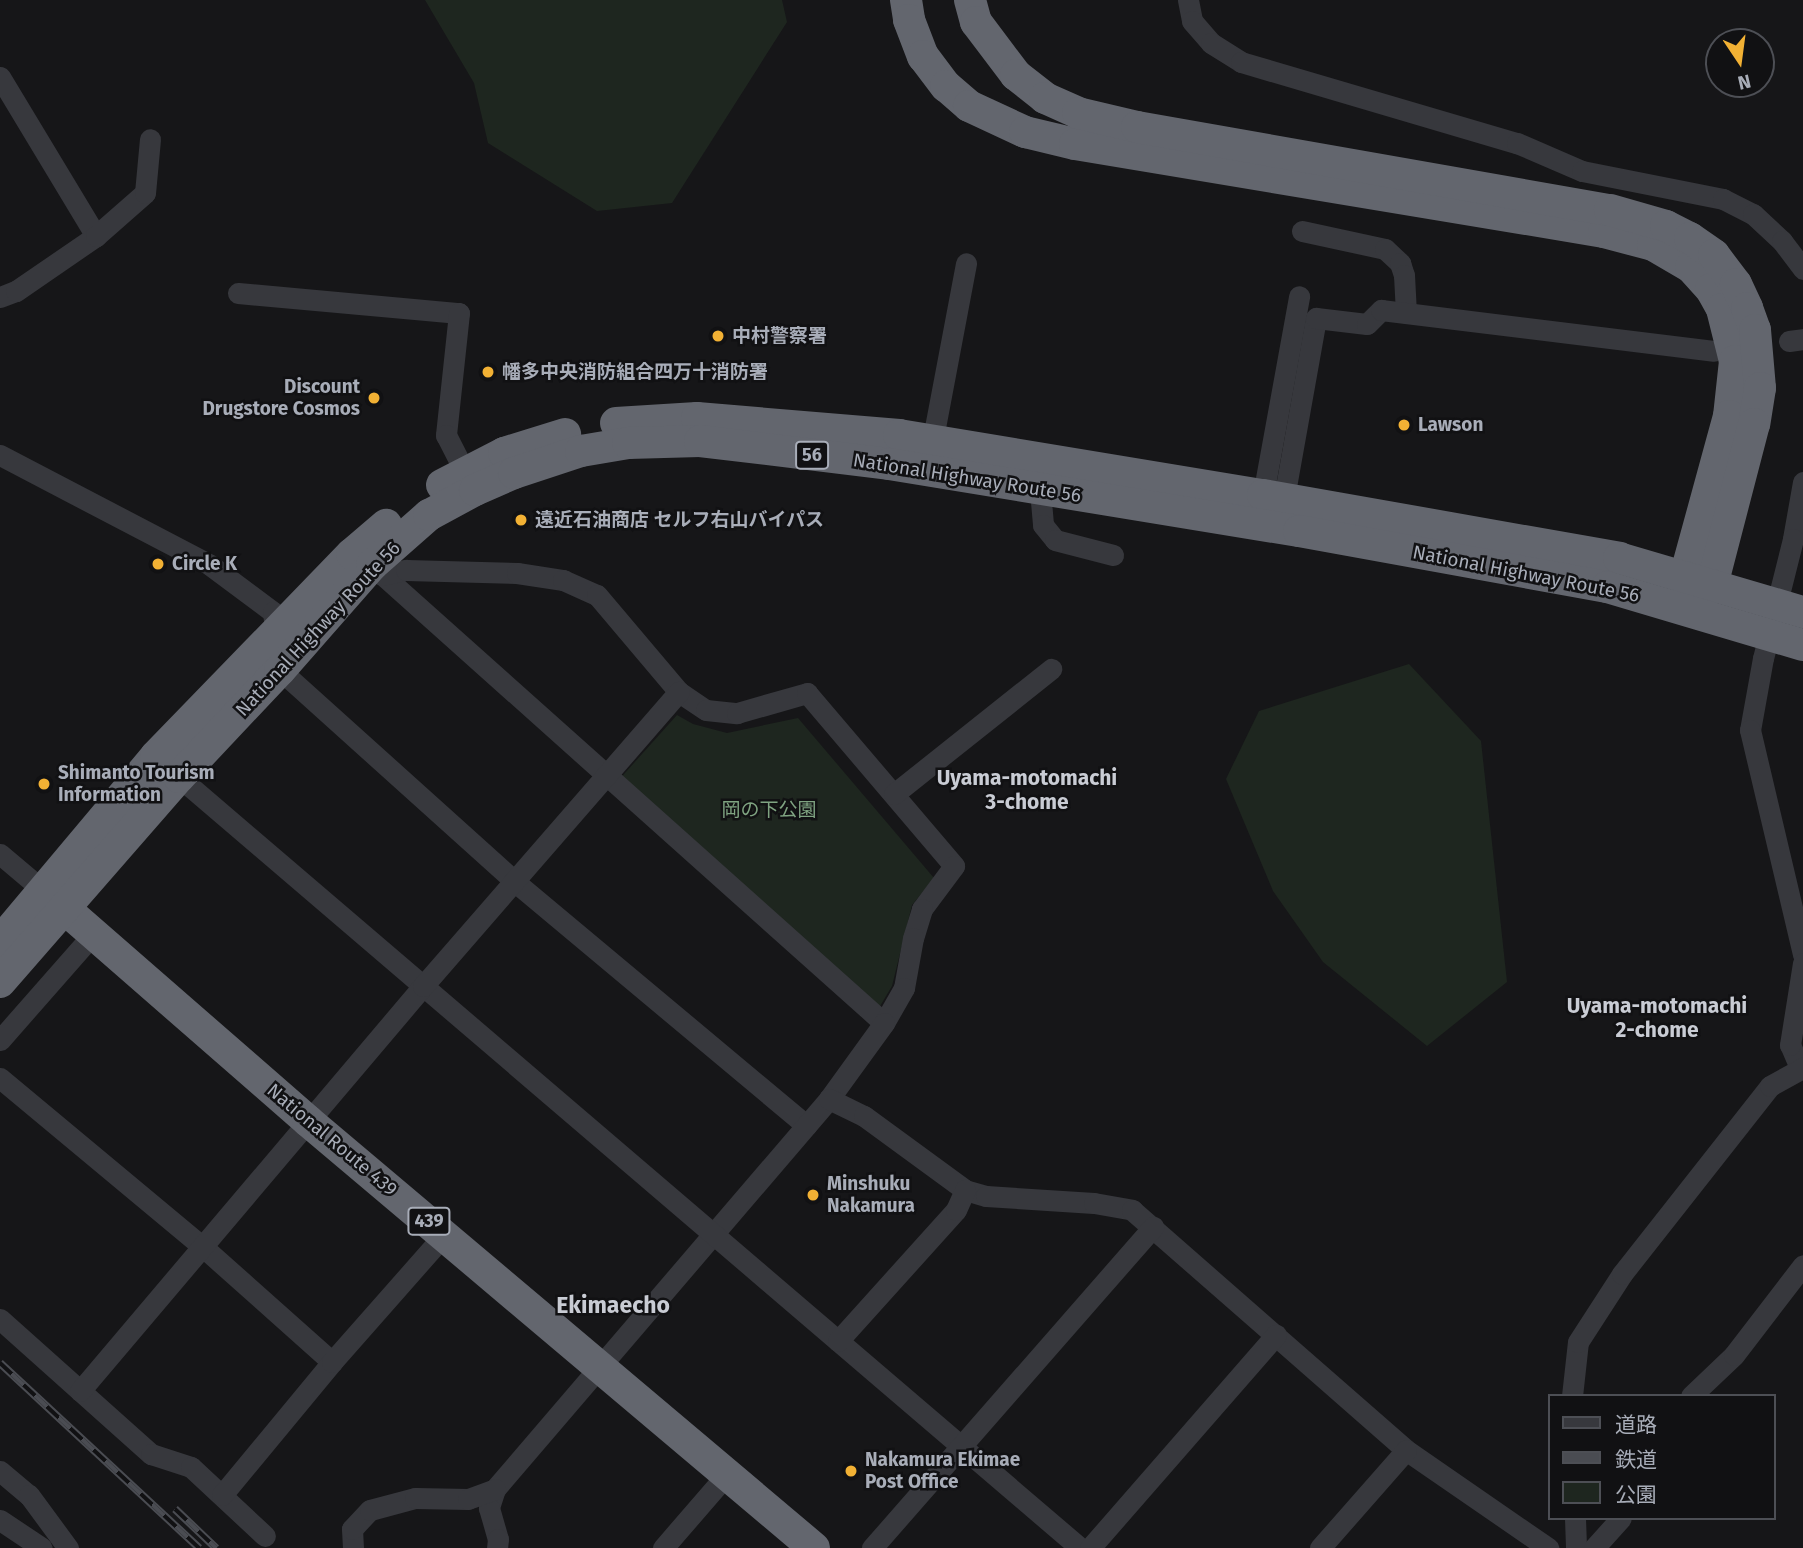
<!DOCTYPE html>
<html>
<head>
<meta charset="utf-8">
<style>
  body { margin:0 }
  #map { position:relative; width:1803px; height:1548px; overflow:hidden; background:#161618; font-family:"Fira Sans","Noto Sans JP",sans-serif }
  div>[style] { position:absolute }
  .green>* { inset:0; background:#1e261f }
  .minor>* { height:21px; margin:-10.5px; padding:0 10.5px; transform-origin:10.5px; border-radius:10.5px; background:#37383d }
  .highway>* { height:32px; margin:-16px; padding:0 16px; transform-origin:16px; border-radius:16px; background:#63666e }
  .rail>* { height:8px; margin-top:-4px; transform-origin:0; background:repeating-linear-gradient(90deg,#111113 0 16px,#4a4c52 0 32px); box-sizing:border-box; border-block:2px solid #4a4c52 }
  .dots>* { width:19px; height:19px; translate:-50% -50%; box-sizing:border-box; border:4px solid #111113; border-radius:50% }
  span { translate:-50% -50%; white-space:nowrap; text-align:center; line-height:1.15; -webkit-text-stroke:5px #111113; paint-order:stroke }
  .shield-label span { padding:2px 5px; background:#111113; border:2px solid; border-radius:5px; -webkit-text-stroke-width:0 }
  .shield-label { font-size:18px; color:#a8adb8; font-weight:700 }
  .poi-label { font-size:19px; color:#a8adb8; font-weight:700 }
  .left { translate:0 -50%; text-align:left }
  .right { translate:-100% -50%; text-align:right }
  .street-label { font-size:19px; color:#a8adb8 }
  .park-label { font-size:19px; color:#7fa381 }
  .neighbourhood-label { font-size:21px; color:#c9ccd4; font-weight:700 }
  .quarter-label { font-size:23px; color:#c9ccd4; font-weight:700 }
  .legend { position:absolute; left:1548px; top:1394px; width:228px; height:126px; box-sizing:border-box; background:#111113; border:2px solid #4d4f55; margin:0; padding:9px 12px; list-style:none; font-size:21px; color:#a8adb8 }
  .legend li { display:flex; align-items:center; gap:14px; height:35px }
  .legend b { width:35px; border:2px solid #4d4f55 }
  .north { position:absolute; left:1705px; top:28px; width:70px; height:70px; box-sizing:border-box; background:#111113; border:2px solid #4d4f55; border-radius:50%; rotate:167deg; font-size:19px; font-weight:700; line-height:28px; text-align:center; color:#a8adb8 }
  .north::after { content:''; display:block; margin:auto; width:24px; height:32px; background:#f2b134; clip-path:polygon(50% 0,100% 100%,50% 72%,0 100%) }
</style>
</head>
<body>
<div id="map">
  <div class="green">
    <i style="clip-path:polygon(425px 0,782px 0,787px 22px,672px 203px,597px 211px,488px 143px,474px 83px)"></i>
    <i style="clip-path:polygon(1409px 664px,1481px 741px,1507px 982px,1427px 1046px,1323px 962px,1273px 891px,1226px 779px,1259px 711px)"></i>
    <i style="clip-path:polygon(677px 715px,693px 724px,727px 733px,798px 718px,934px 878px,912px 905px,892px 986px,876px 1013px,616px 783px)"></i>
  </div>
  <div class="minor">
    <i style="left:1188px;top:0;width:21px;rotate:79deg"></i>
    <i style="left:1192px;top:21px;width:29px;rotate:49deg"></i>
    <i style="left:1211px;top:43px;width:36px;rotate:32deg"></i>
    <i style="left:1241px;top:62px;width:288px;rotate:16.4deg"></i>
    <i style="left:1517px;top:143px;width:71px;rotate:23.3deg"></i>
    <i style="left:1582px;top:171px;width:144px;rotate:11.2deg"></i>
    <i style="left:1723px;top:199px;width:34px;rotate:27deg"></i>
    <i style="left:1753px;top:214px;width:40px;rotate:43deg"></i>
    <i style="left:1782px;top:241px;width:35px;rotate:53deg"></i>
    <i style="left:0;top:77px;width:186px;rotate:58.9deg"></i>
    <i style="left:1302px;top:231px;width:85px;rotate:12.2deg"></i>
    <i style="left:1385px;top:249px;width:21px;rotate:43deg"></i>
    <i style="left:1400px;top:263px;width:13px;rotate:72deg"></i>
    <i style="left:1404px;top:275px;width:38px;rotate:87deg"></i>
    <i style="left:238px;top:293px;width:222px;rotate:5.2deg"></i>
    <i style="left:459px;top:313px;width:123px;rotate:96.1deg"></i>
    <i style="left:446px;top:435px;width:53px;rotate:62.9deg"></i>
    <i style="left:0;top:297px;width:17px;rotate:-21deg"></i>
    <i style="left:16px;top:291px;width:97px;rotate:-34.5deg"></i>
    <i style="left:96px;top:236px;width:65px;rotate:-41.3deg"></i>
    <i style="left:145px;top:193px;width:54px;rotate:-84.7deg"></i>
    <i style="left:1789px;top:341px;width:14px;rotate:-8deg"></i>
    <i style="left:930px;top:454px;width:194px;rotate:-79.3deg"></i>
    <i style="left:0;top:455px;width:237px;rotate:27.6deg"></i>
    <i style="left:210px;top:565px;width:79px;rotate:36.7deg"></i>
    <i style="left:273px;top:612px;width:58px;rotate:83.1deg"></i>
    <i style="left:280px;top:670px;width:315px;rotate:42deg"></i>
    <i style="left:514px;top:881px;width:381px;rotate:39.9deg"></i>
    <i style="left:1803px;top:482px;width:58px;rotate:100deg"></i>
    <i style="left:1793px;top:539px;width:123px;rotate:104.1deg"></i>
    <i style="left:1763px;top:658px;width:73px;rotate:100.2deg"></i>
    <i style="left:1750px;top:730px;width:231px;rotate:76.7deg"></i>
    <i style="left:1040px;top:490px;width:35px;rotate:85deg"></i>
    <i style="left:1043px;top:525px;width:19px;rotate:51deg"></i>
    <i style="left:1055px;top:540px;width:60px;rotate:14.5deg"></i>
    <i style="left:1265px;top:508px;width:13px;rotate:-99deg"></i>
    <i style="left:1263px;top:495px;width:202px;rotate:-79.7deg"></i>
    <i style="left:1277px;top:510px;width:14px;rotate:-60deg"></i>
    <i style="left:1284px;top:498px;width:183px;rotate:-79.9deg"></i>
    <i style="left:1316px;top:318px;width:51px;rotate:6.7deg"></i>
    <i style="left:1367px;top:324px;width:20px;rotate:-45deg"></i>
    <i style="left:1381px;top:310px;width:335px;rotate:7deg"></i>
    <i style="left:376px;top:569px;width:681px;rotate:41.79deg"></i>
    <i style="left:382px;top:575px;width:25px;rotate:-12deg"></i>
    <i style="left:406px;top:570px;width:111px;rotate:1.5deg"></i>
    <i style="left:517px;top:573px;width:47px;rotate:8.7deg"></i>
    <i style="left:563px;top:580px;width:37px;rotate:24deg"></i>
    <i style="left:597px;top:595px;width:127px;rotate:49.8deg"></i>
    <i style="left:679px;top:692px;width:32px;rotate:34deg"></i>
    <i style="left:706px;top:710px;width:31px;rotate:6deg"></i>
    <i style="left:737px;top:713px;width:73px;rotate:-15.9deg"></i>
    <i style="left:807px;top:693px;width:227px;rotate:49.6deg"></i>
    <i style="left:954px;top:866px;width:54px;rotate:126.7deg"></i>
    <i style="left:922px;top:909px;width:30px;rotate:107deg"></i>
    <i style="left:913px;top:938px;width:51px;rotate:100.2deg"></i>
    <i style="left:904px;top:988px;width:40px;rotate:119.7deg"></i>
    <i style="left:884px;top:1023px;width:94px;rotate:125.9deg"></i>
    <i style="left:829px;top:1099px;width:513px;rotate:130.58deg"></i>
    <i style="left:495px;top:1489px;width:20px;rotate:108deg"></i>
    <i style="left:489px;top:1508px;width:32px;rotate:74deg"></i>
    <i style="left:498px;top:1539px;width:9px;rotate:96deg"></i>
    <i style="left:179px;top:777px;width:1186px;rotate:40.55deg"></i>
    <i style="left:894px;top:794px;width:201px;rotate:-38.5deg"></i>
    <i style="left:0;top:854px;width:59px;rotate:40.2deg"></i>
    <i style="left:0;top:1040px;width:142px;rotate:-48.7deg"></i>
    <i style="left:1800px;top:1068px;width:25px;rotate:-113deg"></i>
    <i style="left:1790px;top:1045px;width:83px;rotate:-81deg"></i>
    <i style="left:0;top:1078px;width:264px;rotate:39.8deg"></i>
    <i style="left:203px;top:1247px;width:173px;rotate:41.7deg"></i>
    <i style="left:829px;top:1099px;width:39px;rotate:26deg"></i>
    <i style="left:864px;top:1116px;width:125px;rotate:36.2deg"></i>
    <i style="left:965px;top:1190px;width:22px;rotate:16deg"></i>
    <i style="left:986px;top:1196px;width:108px;rotate:3.7deg"></i>
    <i style="left:1094px;top:1203px;width:39px;rotate:10deg"></i>
    <i style="left:1132px;top:1210px;width:364px;rotate:41.2deg"></i>
    <i style="left:1406px;top:1450px;width:173px;rotate:34.6deg"></i>
    <i style="left:0;top:1319px;width:203px;rotate:41.8deg"></i>
    <i style="left:151px;top:1454px;width:42px;rotate:18deg"></i>
    <i style="left:191px;top:1467px;width:101px;rotate:43deg"></i>
    <i style="left:838px;top:1341px;width:176px;rotate:-48deg"></i>
    <i style="left:956px;top:1210px;width:22px;rotate:-66deg"></i>
    <i style="left:80px;top:1391px;width:531px;rotate:-49.74deg"></i>
    <i style="left:423px;top:986px;width:390px;rotate:-49deg"></i>
    <i style="left:1572px;top:1396px;width:54px;rotate:-83.7deg"></i>
    <i style="left:1578px;top:1342px;width:81px;rotate:-57.1deg"></i>
    <i style="left:1622px;top:1274px;width:239px;rotate:-51.8deg"></i>
    <i style="left:1770px;top:1086px;width:38px;rotate:-29deg"></i>
    <i style="left:1691px;top:1396px;width:59px;rotate:-43.6deg"></i>
    <i style="left:1734px;top:1355px;width:113px;rotate:-52.5deg"></i>
    <i style="left:0;top:1471px;width:38px;rotate:40deg"></i>
    <i style="left:29px;top:1495px;width:66px;rotate:53.7deg"></i>
    <i style="left:222px;top:1495px;width:173px;rotate:-50.4deg"></i>
    <i style="left:332px;top:1362px;width:171px;rotate:-48.6deg"></i>
    <i style="left:1575px;top:1518px;width:30px;rotate:88deg"></i>
    <i style="left:0;top:1520px;width:50px;rotate:33.7deg"></i>
    <i style="left:353px;top:1548px;width:19px;rotate:-93deg"></i>
    <i style="left:352px;top:1529px;width:26px;rotate:-47deg"></i>
    <i style="left:370px;top:1510px;width:47px;rotate:-14.9deg"></i>
    <i style="left:415px;top:1498px;width:53px;rotate:1.1deg"></i>
    <i style="left:468px;top:1499px;width:29px;rotate:-20deg"></i>
    <i style="left:663px;top:1548px;width:98px;rotate:-49.1deg"></i>
    <i style="left:872px;top:1548px;width:427px;rotate:-48.8deg"></i>
    <i style="left:1090px;top:1548px;width:283px;rotate:-48.9deg"></i>
    <i style="left:1320px;top:1548px;width:130px;rotate:-48.7deg"></i>
    <i style="left:1594px;top:1548px;width:40px;rotate:-48deg"></i>
  </div>
  <div class="highway">
    <i style="left:906px;top:0;width:20px;rotate:81deg"></i>
    <i style="left:909px;top:20px;width:39px;rotate:69deg"></i>
    <i style="left:923px;top:56px;width:38px;rotate:53deg"></i>
    <i style="left:946px;top:86px;width:30px;rotate:41deg"></i>
    <i style="left:969px;top:106px;width:62px;rotate:24.9deg"></i>
    <i style="left:1025px;top:132px;width:51px;rotate:13.5deg"></i>
    <i style="left:1075px;top:144px;width:536px;rotate:9.44deg"></i>
    <i style="left:1604px;top:232px;width:51px;rotate:14.9deg"></i>
    <i style="left:1653px;top:245px;width:44px;rotate:30.1deg"></i>
    <i style="left:1691px;top:267px;width:30px;rotate:48deg"></i>
    <i style="left:1711px;top:289px;width:23px;rotate:61deg"></i>
    <i style="left:1722px;top:309px;width:54px;rotate:76deg"></i>
    <i style="left:1735px;top:361px;width:55px;rotate:96.2deg"></i>
    <i style="left:1729px;top:416px;width:167px;rotate:105.3deg"></i>
    <i style="left:1685px;top:577px;width:21px;rotate:82deg"></i>
    <i style="left:970px;top:0;width:23px;rotate:75deg"></i>
    <i style="left:976px;top:22px;width:66px;rotate:53deg"></i>
    <i style="left:1016px;top:75px;width:37px;rotate:38deg"></i>
    <i style="left:1045px;top:98px;width:36px;rotate:24deg"></i>
    <i style="left:1078px;top:113px;width:61px;rotate:13.3deg"></i>
    <i style="left:1137px;top:127px;width:480px;rotate:10deg"></i>
    <i style="left:1610px;top:210px;width:58px;rotate:15.9deg"></i>
    <i style="left:1666px;top:226px;width:27px;rotate:27deg"></i>
    <i style="left:1690px;top:238px;width:29px;rotate:35deg"></i>
    <i style="left:1714px;top:255px;width:36px;rotate:53deg"></i>
    <i style="left:1736px;top:284px;width:26px;rotate:65deg"></i>
    <i style="left:1747px;top:308px;width:23px;rotate:70deg"></i>
    <i style="left:1755px;top:330px;width:58px;rotate:85.1deg"></i>
    <i style="left:1760px;top:388px;width:36px;rotate:99deg"></i>
    <i style="left:1754px;top:424px;width:166px;rotate:104.6deg"></i>
    <i style="left:1712px;top:585px;width:20px;rotate:131deg"></i>
    <i style="left:616px;top:423px;width:81px;rotate:-3.5deg"></i>
    <i style="left:697px;top:418px;width:203px;rotate:4.8deg"></i>
    <i style="left:899px;top:435px;width:369px;rotate:9.4deg"></i>
    <i style="left:1263px;top:495px;width:362px;rotate:10deg"></i>
    <i style="left:1619px;top:558px;width:192px;rotate:16.4deg"></i>
    <i style="left:442px;top:485px;width:70px;rotate:-27.3deg"></i>
    <i style="left:504px;top:453px;width:64px;rotate:-17.3deg"></i>
    <i style="left:49px;top:895px;width:344px;rotate:41.1deg"></i>
    <i style="left:308px;top:1121px;width:662px;rotate:40.16deg"></i>
    <i style="left:0;top:942px;width:243px;rotate:-50deg"></i>
    <i style="left:156px;top:756px;width:281px;rotate:-45.9deg"></i>
    <i style="left:352px;top:554px;width:45px;rotate:-40.5deg"></i>
    <i style="left:0;top:982px;width:272px;rotate:-48.9deg"></i>
    <i style="left:179px;top:777px;width:147px;rotate:-46.7deg"></i>
    <i style="left:280px;top:670px;width:140px;rotate:-48.8deg"></i>
    <i style="left:372px;top:565px;width:76px;rotate:-41.3deg"></i>
    <i style="left:429px;top:515px;width:52px;rotate:-28.5deg"></i>
    <i style="left:475px;top:490px;width:43px;rotate:-23.6deg"></i>
    <i style="left:514px;top:473px;width:71px;rotate:-18.2deg"></i>
    <i style="left:581px;top:451px;width:48px;rotate:-9.7deg"></i>
    <i style="left:628px;top:443px;width:72px;rotate:-1.6deg"></i>
    <i style="left:700px;top:441px;width:190px;rotate:6.9deg"></i>
    <i style="left:889px;top:464px;width:415px;rotate:9.3deg"></i>
    <i style="left:1299px;top:531px;width:313px;rotate:10.3deg"></i>
    <i style="left:1607px;top:587px;width:204px;rotate:16.5deg"></i>
  </div>
  <div class="rail">
    <i style="left:0;top:1363px;width:272px;rotate:42.9deg"></i>
    <i style="left:175px;top:1509px;width:57px;rotate:43.6deg"></i>
  </div>
  <div class="dots">
    <i style="left:718px;top:336px;background:#f2b134"></i>
    <i style="left:488px;top:372px;background:#f2b134"></i>
    <i style="left:374px;top:398px;background:#f2b134"></i>
    <i style="left:1404px;top:425px;background:#f2b134"></i>
    <i style="left:521px;top:520px;background:#f2b134"></i>
    <i style="left:158px;top:564px;background:#f2b134"></i>
    <i style="left:44px;top:784px;background:#f2b134"></i>
    <i style="left:813px;top:1195px;background:#f2b134"></i>
    <i style="left:851px;top:1471px;background:#f2b134"></i>
  </div>
  <div class="shield-label">
    <span style="left:812px;top:455px">56</span>
    <span style="left:429px;top:1221px">439</span>
  </div>
  <div class="poi-label">
    <span class="left" style="left:732px;top:336px">中村警察署</span>
    <span class="left" style="left:502px;top:372px">幡多中央消防組合四万十消防署</span>
    <span class="right" style="left:360px;top:398px">Discount<br>Drugstore Cosmos</span>
    <span class="left" style="left:1418px;top:425px">Lawson</span>
    <span class="left" style="left:535px;top:520px">遠近石油商店 セルフ右山バイパス</span>
    <span class="left" style="left:172px;top:564px">Circle K</span>
    <span class="left" style="left:58px;top:784px">Shimanto Tourism<br>Information</span>
    <span class="left" style="left:827px;top:1195px">Minshuku<br>Nakamura</span>
    <span class="left" style="left:865px;top:1471px">Nakamura Ekimae<br>Post Office</span>
  </div>
  <div class="street-label">
    <span style="left:967px;top:478px;rotate:9deg">National Highway Route 56</span>
    <span style="left:1526px;top:574px;rotate:11deg">National Highway Route 56</span>
    <span style="left:318px;top:629px;rotate:-47deg">National Highway Route 56</span>
    <span style="left:332px;top:1140px;rotate:40deg">National Route 439</span>
  </div>
  <div class="park-label">
    <span style="left:769px;top:810px">岡の下公園</span>
  </div>
  <div class="neighbourhood-label">
    <span style="left:1027px;top:790px">Uyama-motomachi<br>3-chome</span>
    <span style="left:1657px;top:1018px">Uyama-motomachi<br>2-chome</span>
  </div>
  <div class="quarter-label">
    <span style="left:613px;top:1305px">Ekimaecho</span>
  </div>
  <ul class="legend">
  <li><b style="height:9px;background:#37383d"></b>道路</li>
  <li><b style="height:9px;background:#4a4c52"></b>鉄道</li>
  <li><b style="height:19px;background:#1e261f"></b>公園</li>
  </ul>
  <div class="north">N</div>
</div>
</body>
</html>
